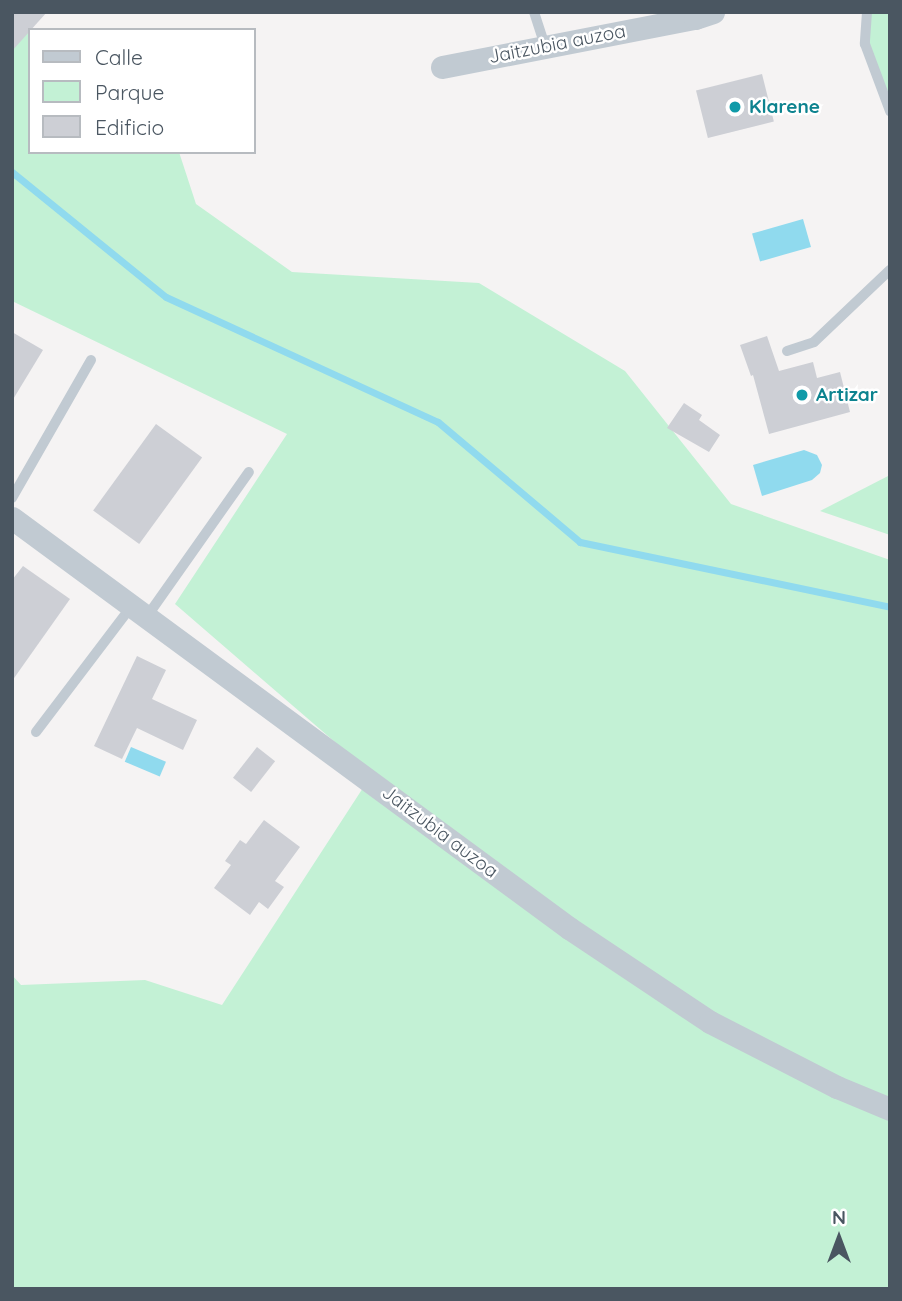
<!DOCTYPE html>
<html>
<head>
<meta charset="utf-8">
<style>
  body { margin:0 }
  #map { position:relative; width:902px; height:1301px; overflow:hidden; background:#f5f3f3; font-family:Quicksand,sans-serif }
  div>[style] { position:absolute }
  .green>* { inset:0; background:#c3f1d5 }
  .water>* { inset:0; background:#90daee; transform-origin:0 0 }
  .stream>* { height:7px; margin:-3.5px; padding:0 3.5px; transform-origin:3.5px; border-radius:3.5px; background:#90daee }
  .building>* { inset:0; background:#cdcfd5; transform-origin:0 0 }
  .service>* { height:10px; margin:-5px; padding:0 5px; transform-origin:5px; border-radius:5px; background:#c1cad2 }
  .minor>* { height:23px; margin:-11.5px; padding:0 11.5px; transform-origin:11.5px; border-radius:11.5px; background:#c1cad2 }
  .dots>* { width:19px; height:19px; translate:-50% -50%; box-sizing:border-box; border:4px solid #fff; border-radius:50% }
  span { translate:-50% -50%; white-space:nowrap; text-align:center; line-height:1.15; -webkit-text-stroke:5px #fff; paint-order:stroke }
  .street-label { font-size:19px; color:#4a5661 }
  .culture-label { font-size:19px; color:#0d838f; font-weight:700 }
  .left { translate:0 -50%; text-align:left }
  .frame { position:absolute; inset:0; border:14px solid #4a5661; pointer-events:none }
  .legend { position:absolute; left:28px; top:28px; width:228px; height:126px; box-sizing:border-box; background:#fff; border:2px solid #b7bbc0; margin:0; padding:9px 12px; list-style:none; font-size:21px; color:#4a5661 }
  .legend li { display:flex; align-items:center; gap:14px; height:35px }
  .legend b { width:35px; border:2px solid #b7bbc0 }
  .north { position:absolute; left:804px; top:1203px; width:70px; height:70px; -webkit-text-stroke:5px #fff; paint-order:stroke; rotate:0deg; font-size:19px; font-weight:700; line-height:28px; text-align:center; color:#4a5661 }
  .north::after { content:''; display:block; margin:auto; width:24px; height:32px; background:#4a5661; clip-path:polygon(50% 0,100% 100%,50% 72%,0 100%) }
</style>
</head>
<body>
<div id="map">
  <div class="green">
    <i style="clip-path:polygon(866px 12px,890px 12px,890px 109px,865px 44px)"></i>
    <i style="clip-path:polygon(12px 22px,30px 33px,30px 152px,179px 152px,196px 204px,292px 272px,479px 283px,625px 371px,731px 504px,890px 560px,890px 1289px,12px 1289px,12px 975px,21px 985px,145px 980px,222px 1005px,372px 774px,175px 604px,287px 434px,12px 301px)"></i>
    <i style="clip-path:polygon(890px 475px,890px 535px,820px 511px)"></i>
  </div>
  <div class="water">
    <i style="left:803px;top:219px;width:29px;height:53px;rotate:74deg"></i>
    <i style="clip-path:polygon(804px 450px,817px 455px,822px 465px,820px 473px,812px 480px,762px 496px,753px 465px)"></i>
    <i style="left:131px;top:747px;width:38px;height:16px;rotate:23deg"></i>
  </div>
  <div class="stream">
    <i style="left:12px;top:172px;width:198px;rotate:39.1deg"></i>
    <i style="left:166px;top:297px;width:299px;rotate:24.7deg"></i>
    <i style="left:438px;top:422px;width:186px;rotate:40.2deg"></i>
    <i style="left:580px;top:542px;width:317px;rotate:11.8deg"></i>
  </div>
  <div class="building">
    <i style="clip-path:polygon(12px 12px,47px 12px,12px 51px)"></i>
    <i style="left:762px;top:74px;width:49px;height:68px;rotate:76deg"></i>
    <i style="clip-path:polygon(12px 332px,43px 350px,12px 401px)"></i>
    <i style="clip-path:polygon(767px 336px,779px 371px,813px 362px,817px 378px,840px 372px,850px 412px,769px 434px,753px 375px,751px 376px,740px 345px)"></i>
    <i style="clip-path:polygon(684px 403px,702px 415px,699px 420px,720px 435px,709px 452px,667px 428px)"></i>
    <i style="left:156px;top:424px;width:57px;height:107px;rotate:36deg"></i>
    <i style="clip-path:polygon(23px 566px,70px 599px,12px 681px,12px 580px)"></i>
    <i style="clip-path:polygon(137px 656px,166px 670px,152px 699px,197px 720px,183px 750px,137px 728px,122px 759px,94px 746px)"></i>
    <i style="left:257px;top:747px;width:23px;height:39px;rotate:38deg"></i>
    <i style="clip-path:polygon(264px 820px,300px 847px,275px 881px,284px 887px,268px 909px,259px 902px,250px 915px,214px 888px,231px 865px,225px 861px,240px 840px,246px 844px)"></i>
  </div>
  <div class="service">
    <i style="left:534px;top:12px;width:35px;rotate:72deg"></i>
    <i style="left:867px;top:12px;width:32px;rotate:94deg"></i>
    <i style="left:865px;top:44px;width:72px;rotate:69.5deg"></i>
    <i style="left:787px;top:351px;width:28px;rotate:-18deg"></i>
    <i style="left:814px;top:342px;width:105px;rotate:-43.5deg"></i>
    <i style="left:12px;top:498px;width:159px;rotate:-60.2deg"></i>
    <i style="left:148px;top:615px;width:175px;rotate:-54.8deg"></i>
    <i style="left:36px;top:732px;width:161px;rotate:-52.8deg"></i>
  </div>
  <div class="minor">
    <i style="left:442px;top:67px;width:258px;rotate:-11deg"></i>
    <i style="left:695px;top:18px;width:19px;rotate:-18deg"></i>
    <i style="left:12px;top:518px;width:692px;rotate:36.36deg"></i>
    <i style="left:569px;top:928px;width:169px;rotate:33.7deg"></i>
    <i style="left:710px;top:1022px;width:143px;rotate:27.1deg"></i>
    <i style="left:837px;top:1087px;width:57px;rotate:22.5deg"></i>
  </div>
  <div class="dots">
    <i style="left:735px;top:107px;background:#0f9aa8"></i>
    <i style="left:802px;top:395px;background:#0f9aa8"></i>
  </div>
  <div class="street-label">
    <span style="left:557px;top:44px;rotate:-11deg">Jaitzubia auzoa</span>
    <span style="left:440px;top:832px;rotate:37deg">Jaitzubia auzoa</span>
  </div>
  <div class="culture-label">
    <span class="left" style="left:749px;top:107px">Klarene</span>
    <span class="left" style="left:816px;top:395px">Artizar</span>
  </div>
  <div class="frame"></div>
  <ul class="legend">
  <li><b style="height:9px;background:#c1cad2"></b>Calle</li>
  <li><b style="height:19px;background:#c3f1d5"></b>Parque</li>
  <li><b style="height:19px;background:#cdcfd5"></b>Edificio</li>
  </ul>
  <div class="north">N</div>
</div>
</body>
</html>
